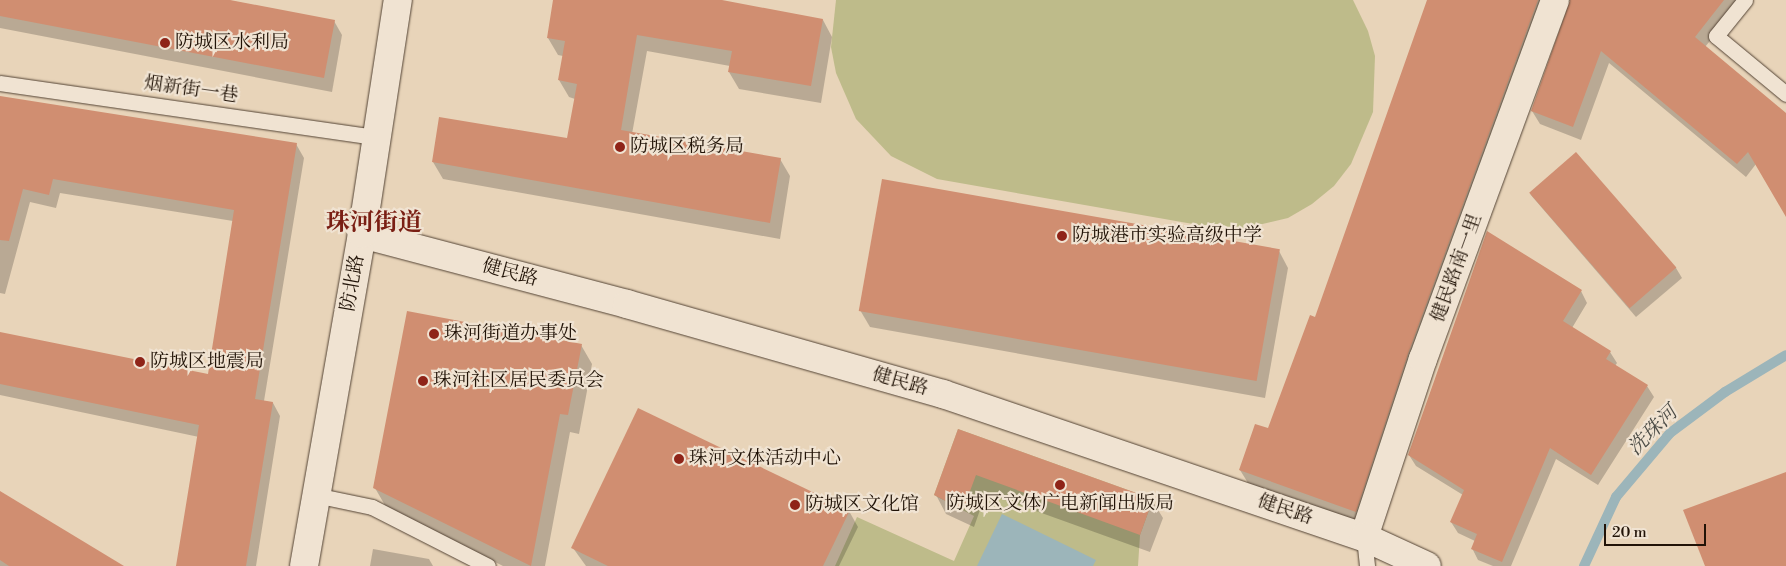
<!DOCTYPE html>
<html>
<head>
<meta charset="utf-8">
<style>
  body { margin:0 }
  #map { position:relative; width:1786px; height:566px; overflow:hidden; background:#e8d4b9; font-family:"Libre Bodoni","Noto Serif SC",serif }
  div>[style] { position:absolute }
  .green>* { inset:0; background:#bebb8a }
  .water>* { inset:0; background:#9cb5ba }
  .shadow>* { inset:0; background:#0003 }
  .stream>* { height:10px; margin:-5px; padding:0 5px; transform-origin:5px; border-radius:5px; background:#9cb5ba }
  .building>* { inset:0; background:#d08e71; transform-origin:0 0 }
  .roads { filter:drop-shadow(0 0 1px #534334) drop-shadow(0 0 1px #534334) }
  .lane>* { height:15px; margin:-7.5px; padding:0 7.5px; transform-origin:7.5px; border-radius:7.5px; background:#f0e3d2 }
  .street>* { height:28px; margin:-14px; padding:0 14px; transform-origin:14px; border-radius:14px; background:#f0e3d2 }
  .secondary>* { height:28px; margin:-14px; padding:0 14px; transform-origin:14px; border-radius:14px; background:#f0e3d2 }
  .dots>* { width:14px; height:14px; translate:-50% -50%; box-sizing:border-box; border:2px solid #f0e3d2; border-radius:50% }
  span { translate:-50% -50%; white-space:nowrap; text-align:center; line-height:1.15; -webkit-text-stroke:4.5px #f0e3d2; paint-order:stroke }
  .poi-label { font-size:19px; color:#211307 }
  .left { translate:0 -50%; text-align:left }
  .street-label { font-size:19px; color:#211307 }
  .water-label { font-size:20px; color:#4c4c46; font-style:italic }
  .district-label { font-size:24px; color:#7a1f14; font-weight:700 }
  .scale { position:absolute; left:1604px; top:524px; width:102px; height:22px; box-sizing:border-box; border:2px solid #211307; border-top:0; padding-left:6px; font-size:15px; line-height:18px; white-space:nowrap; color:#211307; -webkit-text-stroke:4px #f0e3d2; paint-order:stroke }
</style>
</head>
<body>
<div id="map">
  <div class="green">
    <i style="clip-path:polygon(836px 0,1353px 0,1368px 31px,1375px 56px,1373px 112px,1351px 164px,1334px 186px,1312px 204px,1288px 218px,1233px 231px,937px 179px,891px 156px,856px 119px,836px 73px,831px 47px)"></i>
    <i style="clip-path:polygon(958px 429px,1153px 499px,1140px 535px,1138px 566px,835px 566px,857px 517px,954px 561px,974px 516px,934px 495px)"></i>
  </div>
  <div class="water">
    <i style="clip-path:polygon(1002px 514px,1096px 560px,1093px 566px,977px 566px)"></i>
  </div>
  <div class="shadow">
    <i style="clip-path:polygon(0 0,227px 0,334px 21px,342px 35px,332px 92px,0 28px)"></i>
    <i style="clip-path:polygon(554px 0,712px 0,823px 20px,832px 37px,821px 103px,739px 89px,729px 72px,730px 66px,647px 51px,632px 134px,780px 159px,790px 176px,780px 239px,443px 179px,433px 162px,568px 139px,575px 99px,569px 97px,559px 80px,563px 56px,558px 55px,548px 38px)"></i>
    <i style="clip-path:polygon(1428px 0,1557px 0,1363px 525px,1248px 483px,1240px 470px,1269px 429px,1316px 319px)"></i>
    <i style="clip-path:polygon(1567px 0,1743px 0,1705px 47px,1786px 115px,1786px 215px,1756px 164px,1746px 177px,1609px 63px,1581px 140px,1540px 124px,1532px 111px,1570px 1px)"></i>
    <i style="clip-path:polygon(0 98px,296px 144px,304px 158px,264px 401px,273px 403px,280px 416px,256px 566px,178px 566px,199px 437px,0 395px,0 333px,209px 376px,233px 221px,60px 193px,56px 208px,30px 202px,5px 294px,0 293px)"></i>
    <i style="clip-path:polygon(1530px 194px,1676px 268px,1682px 278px,1636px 317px)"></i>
    <i style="clip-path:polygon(1279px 251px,1288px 268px,1265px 398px,870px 327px,860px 310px)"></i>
    <i style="clip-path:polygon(1581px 291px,1587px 303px,1572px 328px,1610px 352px,1617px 363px,1615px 366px,1647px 386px,1654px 397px,1598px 485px,1556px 459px,1511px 566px,1493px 566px,1478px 560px,1472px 548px,1475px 541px,1458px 533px,1451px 522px,1463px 495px,1416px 466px,1409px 455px)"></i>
    <i style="clip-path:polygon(581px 345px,592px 364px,579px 434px,570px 432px,545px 566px,503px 566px,386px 507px,375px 488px)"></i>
    <i style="clip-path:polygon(959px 430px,1152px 500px,1163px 518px,1150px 552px,986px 493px,974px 527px,946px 514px,936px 495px)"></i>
    <i style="clip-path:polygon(0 492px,122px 566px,0 566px)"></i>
    <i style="clip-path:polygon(849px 511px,858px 527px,839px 566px,586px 566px,573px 548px)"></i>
    <i style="clip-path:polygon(373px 549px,429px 559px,433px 566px,370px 566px)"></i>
  </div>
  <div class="stream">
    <i style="left:1584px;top:566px;width:76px;rotate:-65.1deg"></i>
    <i style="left:1616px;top:497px;width:84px;rotate:-49.8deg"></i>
    <i style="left:1670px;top:433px;width:69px;rotate:-36.7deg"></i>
    <i style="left:1725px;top:392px;width:71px;rotate:-31.2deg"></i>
  </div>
  <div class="building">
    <i style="clip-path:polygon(0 0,230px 0,335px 20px,324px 78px,0 16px)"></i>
    <i style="clip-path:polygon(553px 0,722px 0,823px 19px,811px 86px,728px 72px,732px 51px,637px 35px,621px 130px,781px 158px,770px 223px,432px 162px,439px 117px,567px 138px,577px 84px,558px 80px,565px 41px,547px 38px)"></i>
    <i style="clip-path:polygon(1427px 0,1538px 0,1408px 354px,1356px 512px,1239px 470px,1255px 424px,1268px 428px,1310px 315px,1315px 317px)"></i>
    <i style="clip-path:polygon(1570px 0,1724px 0,1695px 37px,1786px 113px,1786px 217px,1748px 152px,1737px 164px,1601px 51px,1573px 127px,1531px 111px)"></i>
    <i style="clip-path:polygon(0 96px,297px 143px,255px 399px,273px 402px,246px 566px,176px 566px,199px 425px,0 384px,0 332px,208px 374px,234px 210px,53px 179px,49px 195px,23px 189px,9px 241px,0 240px)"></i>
    <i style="left:1576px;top:152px;width:153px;height:62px;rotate:49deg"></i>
    <i style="left:882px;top:179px;width:404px;height:134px;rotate:10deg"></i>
    <i style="clip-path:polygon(1487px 231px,1582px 290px,1563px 321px,1611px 351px,1606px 359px,1648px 385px,1591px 475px,1550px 448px,1502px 562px,1471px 549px,1477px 534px,1450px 522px,1464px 490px,1408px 455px)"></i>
    <i style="clip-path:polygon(407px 311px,582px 344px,568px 415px,560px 414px,531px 566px,373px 488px)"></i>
    <i style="clip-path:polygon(638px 408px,850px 510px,823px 566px,608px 566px,571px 548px)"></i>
    <i style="clip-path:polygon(958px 429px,1153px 499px,1140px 535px,976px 475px,963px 510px,934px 495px)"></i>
    <i style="clip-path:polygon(1786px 472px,1786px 566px,1705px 566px,1683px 510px)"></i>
    <i style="clip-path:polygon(0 491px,124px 566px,9px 566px,0 560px)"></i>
  </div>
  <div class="roads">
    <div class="lane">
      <i style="left:1745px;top:0;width:46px;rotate:128.9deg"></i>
      <i style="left:1716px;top:36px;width:91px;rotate:39.6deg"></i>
      <i style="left:0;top:83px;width:380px;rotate:8.2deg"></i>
      <i style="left:315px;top:495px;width:58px;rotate:11.9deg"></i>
      <i style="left:372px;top:507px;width:130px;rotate:27deg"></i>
      <i style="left:1364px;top:537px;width:29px;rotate:84deg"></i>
    </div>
    <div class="street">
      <i style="left:1364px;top:537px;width:188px;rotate:-71.7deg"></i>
      <i style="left:1423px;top:359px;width:382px;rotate:-69.8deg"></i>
    </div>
    <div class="secondary">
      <i style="left:362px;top:234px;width:274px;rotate:14.8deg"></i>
      <i style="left:627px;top:304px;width:329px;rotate:15.9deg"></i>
      <i style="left:943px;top:394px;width:445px;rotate:18.8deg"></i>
      <i style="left:1364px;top:537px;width:69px;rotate:24.7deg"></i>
      <i style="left:304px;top:566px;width:337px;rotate:-80.1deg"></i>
      <i style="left:362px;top:234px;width:237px;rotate:-81.3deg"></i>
    </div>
  </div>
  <div class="dots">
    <i style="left:165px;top:43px;background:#8f2418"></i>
    <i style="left:620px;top:147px;background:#8f2418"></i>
    <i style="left:1062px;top:236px;background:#8f2418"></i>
    <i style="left:434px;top:334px;background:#8f2418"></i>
    <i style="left:140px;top:362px;background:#8f2418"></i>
    <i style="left:423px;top:381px;background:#8f2418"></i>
    <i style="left:679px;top:459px;background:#8f2418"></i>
    <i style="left:1060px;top:485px;background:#8f2418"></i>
    <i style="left:795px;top:505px;background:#8f2418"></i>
  </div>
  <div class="poi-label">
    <span class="left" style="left:175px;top:43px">防城区水利局</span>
    <span class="left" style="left:630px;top:147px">防城区税务局</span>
    <span class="left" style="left:1072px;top:236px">防城港市实验高级中学</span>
    <span class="left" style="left:444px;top:334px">珠河街道办事处</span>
    <span class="left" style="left:150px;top:362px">防城区地震局</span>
    <span class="left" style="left:433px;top:381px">珠河社区居民委员会</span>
    <span class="left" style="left:689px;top:459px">珠河文体活动中心</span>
    <span style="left:1060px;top:504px">防城区文体广电新闻出版局</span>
    <span class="left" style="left:805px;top:505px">防城区文化馆</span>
  </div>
  <div class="street-label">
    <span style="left:191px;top:90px;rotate:8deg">烟新街一巷</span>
    <span style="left:1457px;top:268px;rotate:-70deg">健民路南一里</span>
    <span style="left:510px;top:273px;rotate:15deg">健民路</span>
    <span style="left:353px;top:283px;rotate:-80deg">防北路</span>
    <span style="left:900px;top:382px;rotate:16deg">健民路</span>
    <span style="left:1285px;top:510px;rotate:19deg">健民路</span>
  </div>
  <div class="water-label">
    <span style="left:1653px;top:431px;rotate:-45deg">洗珠河</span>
  </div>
  <div class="district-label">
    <span style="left:374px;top:224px">珠河街道</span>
  </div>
  <div class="scale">20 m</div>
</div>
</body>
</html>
